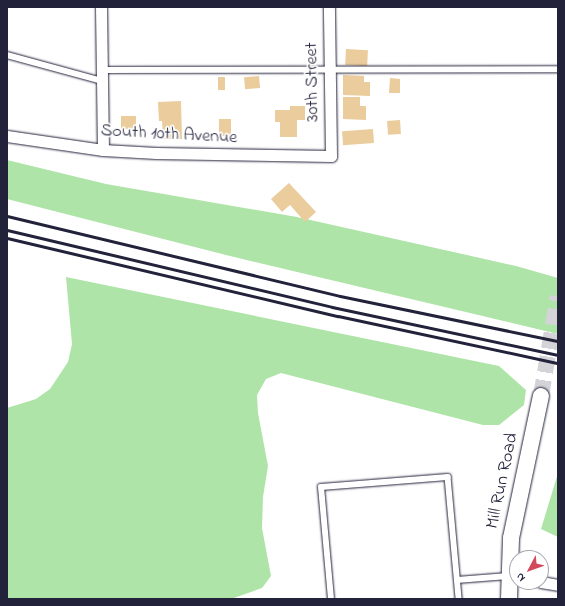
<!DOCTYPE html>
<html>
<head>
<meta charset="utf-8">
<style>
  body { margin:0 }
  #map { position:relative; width:565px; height:606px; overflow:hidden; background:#fff; font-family:"Indie Flower",sans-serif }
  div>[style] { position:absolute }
  .green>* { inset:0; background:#aee4a7 }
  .building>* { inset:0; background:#ebcc9d; transform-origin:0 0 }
  .secondary-tunnel>* { height:16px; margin-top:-8px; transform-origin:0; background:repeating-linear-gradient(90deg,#d3d3d8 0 16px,transparent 0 24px) }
  .roads { filter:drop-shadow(0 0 1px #22223b) drop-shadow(0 0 1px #22223b) }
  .lane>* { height:5.5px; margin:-2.75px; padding:0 2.75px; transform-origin:2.75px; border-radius:2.75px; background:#fff }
  .street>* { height:11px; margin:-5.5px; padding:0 5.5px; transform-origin:5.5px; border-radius:5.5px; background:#fff }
  .secondary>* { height:16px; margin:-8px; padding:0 8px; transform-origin:8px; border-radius:8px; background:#fff }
  .rail>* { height:3px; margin:-1.5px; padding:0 1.5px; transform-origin:1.5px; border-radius:1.5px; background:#22223b }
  span { translate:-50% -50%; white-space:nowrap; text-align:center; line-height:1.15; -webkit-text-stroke:3.5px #fff; paint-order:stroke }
  .street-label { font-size:18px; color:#22223b }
  .frame { position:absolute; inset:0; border:8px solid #22223b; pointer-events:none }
  .north { position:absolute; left:509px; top:550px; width:40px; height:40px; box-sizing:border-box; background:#fff; border:1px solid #a7a7b1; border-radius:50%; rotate:229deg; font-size:11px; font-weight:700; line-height:16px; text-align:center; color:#22223b }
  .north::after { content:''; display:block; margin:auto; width:14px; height:18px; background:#d1495b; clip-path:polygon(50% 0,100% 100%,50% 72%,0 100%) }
</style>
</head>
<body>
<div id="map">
  <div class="green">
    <i style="clip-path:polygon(7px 160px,106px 184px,297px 217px,516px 266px,558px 278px,558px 334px,226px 255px,7px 199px)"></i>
    <i style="clip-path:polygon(66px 277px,499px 366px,526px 390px,524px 405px,499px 425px,483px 425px,281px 373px,266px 379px,257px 395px,258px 413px,268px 466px,263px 497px,262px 528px,271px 576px,262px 588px,231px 599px,7px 599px,7px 408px,36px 399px,50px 389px,68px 362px,72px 344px)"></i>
    <i style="clip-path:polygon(558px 473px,558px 537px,541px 529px)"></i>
  </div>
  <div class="building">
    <i style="left:346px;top:49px;width:22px;height:16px;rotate:3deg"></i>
    <i style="clip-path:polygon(343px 75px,364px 76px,364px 82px,370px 82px,370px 96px,343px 95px)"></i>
    <i style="left:259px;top:76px;width:12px;height:15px;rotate:85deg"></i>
    <i style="left:218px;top:77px;width:7px;height:13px"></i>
    <i style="clip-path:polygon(390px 78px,400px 79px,400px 93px,389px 93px)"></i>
    <i style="clip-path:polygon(343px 97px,360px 97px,360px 106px,366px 106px,366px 120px,343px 119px)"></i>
    <i style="clip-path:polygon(181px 101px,182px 139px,163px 139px,162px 121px,159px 121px,158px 102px)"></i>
    <i style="clip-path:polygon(290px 106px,305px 106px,305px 120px,297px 120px,297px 137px,280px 137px,280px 122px,275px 122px,275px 110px,290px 110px)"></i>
    <i style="left:121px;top:116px;width:15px;height:13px"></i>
    <i style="left:219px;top:119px;width:12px;height:17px"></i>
    <i style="left:400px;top:120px;width:14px;height:13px;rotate:86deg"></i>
    <i style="left:373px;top:129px;width:14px;height:31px;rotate:86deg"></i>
    <i style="clip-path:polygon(289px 183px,316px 212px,305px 222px,290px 205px,282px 212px,271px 199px)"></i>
  </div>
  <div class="secondary-tunnel">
    <i style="left:541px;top:396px;width:101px;rotate:-80.4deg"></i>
  </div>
  <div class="roads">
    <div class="lane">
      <i style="left:7px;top:55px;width:98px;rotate:15.3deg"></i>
      <i style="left:101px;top:70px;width:457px;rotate:-0.1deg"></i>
      <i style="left:457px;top:580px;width:51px;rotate:-4.5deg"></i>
      <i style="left:331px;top:599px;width:112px;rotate:-95.1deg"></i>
      <i style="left:321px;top:487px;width:127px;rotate:-4.5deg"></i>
      <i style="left:448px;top:477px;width:122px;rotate:84.8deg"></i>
    </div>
    <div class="street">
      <i style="left:101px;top:7px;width:143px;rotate:89.2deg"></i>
      <i style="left:7px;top:136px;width:97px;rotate:8.3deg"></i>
      <i style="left:103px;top:150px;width:53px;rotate:3.2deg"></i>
      <i style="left:156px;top:153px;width:175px;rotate:1deg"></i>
      <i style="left:331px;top:156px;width:149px;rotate:-90.8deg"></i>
      <i style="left:541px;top:582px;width:17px;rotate:10deg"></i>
    </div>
    <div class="secondary">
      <i style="left:509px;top:599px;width:61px;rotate:-88.1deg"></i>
      <i style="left:511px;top:538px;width:145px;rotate:-78.1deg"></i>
    </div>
  </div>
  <div class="rail">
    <i style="left:7px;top:216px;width:342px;rotate:13.5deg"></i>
    <i style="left:340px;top:296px;width:223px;rotate:11.7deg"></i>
    <i style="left:7px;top:230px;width:334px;rotate:13.3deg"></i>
    <i style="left:332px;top:307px;width:231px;rotate:12deg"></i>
    <i style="left:7px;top:238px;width:340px;rotate:13.3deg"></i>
    <i style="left:338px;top:316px;width:225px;rotate:12.1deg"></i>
  </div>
  <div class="street-label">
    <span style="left:313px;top:82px;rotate:-91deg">30th Street</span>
    <span style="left:169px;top:135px;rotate:3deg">South 10th Avenue</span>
    <span style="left:503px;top:481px;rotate:-78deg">Mill Run Road</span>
  </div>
  <div class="frame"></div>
  <div class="north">N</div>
</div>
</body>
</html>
